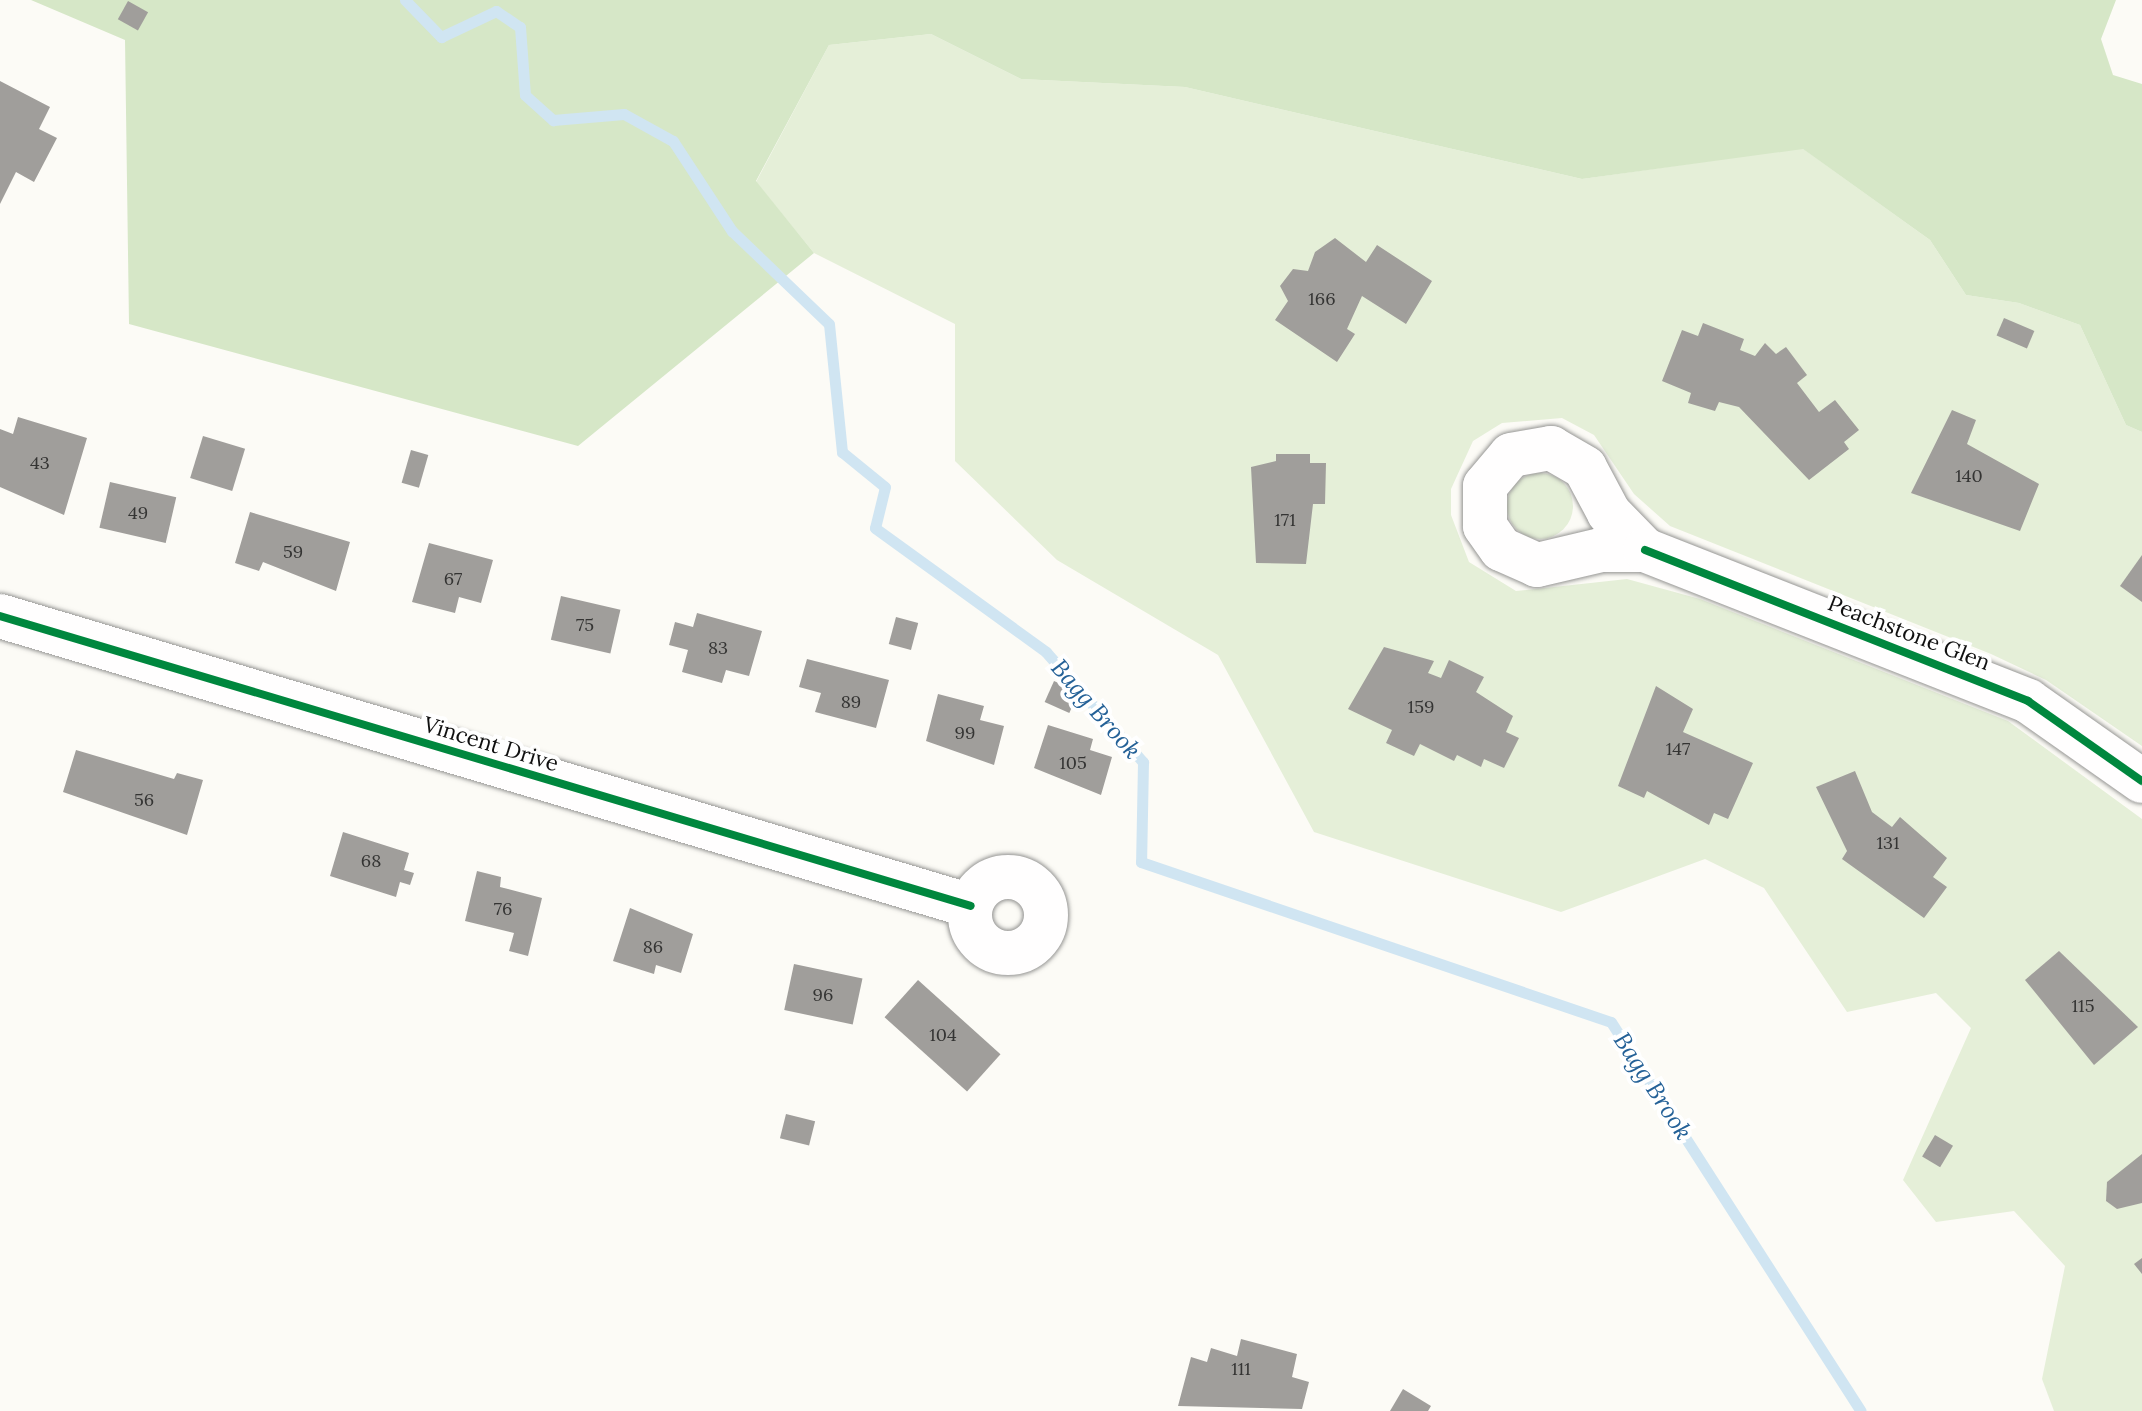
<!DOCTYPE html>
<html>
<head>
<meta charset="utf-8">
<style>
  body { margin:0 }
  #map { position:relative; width:2142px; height:1411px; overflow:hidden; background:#fcfbf6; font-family:Lora,serif }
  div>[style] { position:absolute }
  .green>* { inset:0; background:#e5efd8 }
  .round { border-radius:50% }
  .forest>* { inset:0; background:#d6e7c7 }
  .stream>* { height:11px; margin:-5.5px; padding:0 5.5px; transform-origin:5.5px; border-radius:5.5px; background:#d0e5f2 }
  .building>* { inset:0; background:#a09e9b; transform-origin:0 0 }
  .roads { filter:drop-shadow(0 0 2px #969694) drop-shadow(0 0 2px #969694) }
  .minor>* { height:44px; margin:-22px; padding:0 22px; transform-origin:22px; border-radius:22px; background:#fffefe }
  .minor>.ring { margin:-22px; padding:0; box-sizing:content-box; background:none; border:44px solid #fffefe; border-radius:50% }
  .cycleway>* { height:8px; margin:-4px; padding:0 4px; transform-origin:4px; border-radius:4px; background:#00873e }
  span { translate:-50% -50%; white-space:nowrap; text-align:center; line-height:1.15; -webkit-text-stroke:8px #fff; paint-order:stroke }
  .number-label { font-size:18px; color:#343433 }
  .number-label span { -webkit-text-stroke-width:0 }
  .street-label { font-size:22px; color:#101010 }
  .water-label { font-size:24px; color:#246197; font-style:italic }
</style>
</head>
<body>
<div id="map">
  <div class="green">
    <i style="clip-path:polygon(931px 34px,1021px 79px,1185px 87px,1582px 179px,1802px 148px,1930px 240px,1966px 295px,2019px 303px,2080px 325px,2126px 425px,2142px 432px,2142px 746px,2046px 680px,1991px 654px,1670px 526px,1634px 494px,1594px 435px,1562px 418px,1502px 423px,1473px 441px,1451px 489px,1451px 515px,1469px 562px,1516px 591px,1627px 579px,1700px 599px,2008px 721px,2142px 819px,2142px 1411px,2054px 1411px,2042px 1379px,2065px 1266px,2014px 1211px,1936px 1222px,1903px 1180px,1971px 1028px,1936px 993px,1847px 1012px,1764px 888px,1705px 859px,1561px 912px,1314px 832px,1218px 655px,1057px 560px,955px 461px,955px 324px,814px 253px,756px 182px,829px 45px)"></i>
    <i class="round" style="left:1507px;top:473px;width:66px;height:66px"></i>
  </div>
  <div class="forest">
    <i style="clip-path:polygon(31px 0,2116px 0,2101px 39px,2113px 75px,2142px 84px,2142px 432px,2126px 425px,2080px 325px,2019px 303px,1966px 295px,1930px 240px,1803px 149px,1582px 179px,1185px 87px,1021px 79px,931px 34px,829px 45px,756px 181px,814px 253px,578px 446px,129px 324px,125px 40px)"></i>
  </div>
  <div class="stream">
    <i style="left:405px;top:0;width:52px;rotate:45.8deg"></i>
    <i style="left:441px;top:37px;width:61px;rotate:-25.3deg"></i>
    <i style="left:496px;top:11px;width:29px;rotate:34deg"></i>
    <i style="left:520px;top:27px;width:68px;rotate:85.8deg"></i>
    <i style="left:525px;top:95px;width:38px;rotate:42deg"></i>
    <i style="left:553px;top:120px;width:71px;rotate:-4.8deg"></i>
    <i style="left:624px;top:114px;width:56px;rotate:28.9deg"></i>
    <i style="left:673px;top:141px;width:108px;rotate:56.8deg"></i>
    <i style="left:732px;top:231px;width:134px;rotate:43.8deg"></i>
    <i style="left:829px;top:324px;width:129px;rotate:84.2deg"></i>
    <i style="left:842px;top:452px;width:55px;rotate:39.1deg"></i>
    <i style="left:885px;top:487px;width:42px;rotate:103.7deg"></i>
    <i style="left:875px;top:528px;width:211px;rotate:35.9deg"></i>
    <i style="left:1046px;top:652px;width:147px;rotate:48.6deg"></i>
    <i style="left:1143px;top:762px;width:100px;rotate:91.1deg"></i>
    <i style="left:1141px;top:862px;width:496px;rotate:18.8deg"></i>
    <i style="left:1611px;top:1022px;width:462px;rotate:57.3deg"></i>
  </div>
  <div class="building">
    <i style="left:128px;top:1px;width:23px;height:21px;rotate:29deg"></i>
    <i style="clip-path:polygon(0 81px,50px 107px,39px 129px,57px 138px,34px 182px,16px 172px,0 204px)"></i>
    <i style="clip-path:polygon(1335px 238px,1366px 262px,1377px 245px,1432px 281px,1406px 324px,1362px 296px,1347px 329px,1355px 334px,1337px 362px,1275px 320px,1288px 301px,1280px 286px,1293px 269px,1308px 271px,1315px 252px)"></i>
    <i style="left:2004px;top:318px;width:33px;height:19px;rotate:23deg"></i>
    <i style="clip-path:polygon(1703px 323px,1744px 339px,1740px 350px,1755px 356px,1765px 343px,1776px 354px,1786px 347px,1807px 375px,1797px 383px,1819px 412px,1835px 400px,1859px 430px,1844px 442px,1849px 449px,1809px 480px,1739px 407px,1719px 402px,1715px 411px,1688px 403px,1691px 393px,1662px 381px,1682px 330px,1698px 336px)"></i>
    <i style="clip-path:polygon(1952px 410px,1976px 420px,1967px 444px,2039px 484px,2020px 531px,1911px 493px)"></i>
    <i style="clip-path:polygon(18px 417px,87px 438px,64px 515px,0 487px,0 429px,13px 434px)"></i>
    <i style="left:203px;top:436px;width:44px;height:44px;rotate:17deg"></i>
    <i style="left:411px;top:450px;width:18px;height:34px;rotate:16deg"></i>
    <i style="clip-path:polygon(1276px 454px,1310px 454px,1310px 463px,1326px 463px,1325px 504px,1313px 504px,1306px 564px,1256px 563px,1251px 467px,1276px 461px)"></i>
    <i style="left:110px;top:482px;width:68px;height:47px;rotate:13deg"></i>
    <i style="clip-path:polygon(250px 512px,350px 542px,336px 591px,263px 562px,259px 571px,235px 563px)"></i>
    <i style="clip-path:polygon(429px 543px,493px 560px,481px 603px,459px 597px,455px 613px,412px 602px)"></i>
    <i style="clip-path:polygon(2142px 555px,2142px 602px,2120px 586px)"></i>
    <i style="left:561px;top:596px;width:61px;height:45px;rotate:13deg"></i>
    <i style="clip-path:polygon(697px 613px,762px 631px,749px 676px,726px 670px,722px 683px,682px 672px,688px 650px,669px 645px,675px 622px,693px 627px)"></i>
    <i style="left:896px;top:617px;width:23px;height:28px;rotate:15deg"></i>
    <i style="clip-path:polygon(1384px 647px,1434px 661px,1428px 673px,1441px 678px,1449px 660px,1484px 677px,1476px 692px,1513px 716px,1506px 732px,1519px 738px,1504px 768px,1484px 759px,1481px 767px,1457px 755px,1454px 761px,1420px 744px,1414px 756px,1386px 743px,1392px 730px,1348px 709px)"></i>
    <i style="clip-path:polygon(807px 659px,889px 680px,876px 728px,815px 712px,821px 693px,799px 687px)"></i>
    <i style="left:1054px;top:681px;width:27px;height:23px;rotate:24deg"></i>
    <i style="clip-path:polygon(1656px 686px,1693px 709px,1683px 732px,1753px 763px,1728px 819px,1714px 813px,1709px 825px,1647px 791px,1644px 798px,1618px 786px)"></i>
    <i style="clip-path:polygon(938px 694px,984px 706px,980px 720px,1004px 726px,994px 765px,926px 741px)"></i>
    <i style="clip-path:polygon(1048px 725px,1093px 739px,1090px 750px,1112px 757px,1101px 795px,1034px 768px)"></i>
    <i style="clip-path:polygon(76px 750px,174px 779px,177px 773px,203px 780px,187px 835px,63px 792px)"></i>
    <i style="clip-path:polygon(1855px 771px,1872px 812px,1892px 827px,1900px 817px,1947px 858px,1933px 877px,1947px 887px,1924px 918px,1842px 859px,1847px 851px,1816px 787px)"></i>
    <i style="clip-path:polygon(343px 832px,409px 853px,404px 870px,414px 873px,410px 885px,400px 882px,396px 897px,330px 876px)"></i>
    <i style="clip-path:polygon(477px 871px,501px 877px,500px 887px,542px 898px,528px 956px,509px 951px,514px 933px,465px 921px)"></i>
    <i style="clip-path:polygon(630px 908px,693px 934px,681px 973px,656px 965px,654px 974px,613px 961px)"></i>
    <i style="clip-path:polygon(2059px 951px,2138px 1027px,2094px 1065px,2025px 980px)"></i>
    <i style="left:794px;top:964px;width:70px;height:47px;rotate:12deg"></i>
    <i style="left:918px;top:980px;width:111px;height:50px;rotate:42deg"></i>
    <i style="left:786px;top:1114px;width:30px;height:25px;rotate:14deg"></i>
    <i style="left:1935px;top:1135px;width:21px;height:25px;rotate:31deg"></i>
    <i style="clip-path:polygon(2142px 1154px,2142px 1203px,2117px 1209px,2106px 1201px,2107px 1182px)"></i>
    <i style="clip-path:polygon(2142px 1258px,2142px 1274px,2134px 1264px)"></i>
    <i style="clip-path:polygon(1241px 1339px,1297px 1354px,1292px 1377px,1309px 1382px,1302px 1409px,1178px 1406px,1191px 1357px,1207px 1362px,1211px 1348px,1237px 1356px)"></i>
    <i style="clip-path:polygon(1403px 1389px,1431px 1406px,1428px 1411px,1390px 1411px)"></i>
  </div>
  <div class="roads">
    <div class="minor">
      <i style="left:1551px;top:448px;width:39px;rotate:30deg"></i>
      <i style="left:1585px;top:468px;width:51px;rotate:61.9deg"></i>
      <i style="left:1609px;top:513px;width:52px;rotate:45.8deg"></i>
      <i style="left:1645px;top:550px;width:44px;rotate:180deg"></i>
      <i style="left:1601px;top:550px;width:66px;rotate:166.8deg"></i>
      <i style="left:1537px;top:565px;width:39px;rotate:-156deg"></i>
      <i style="left:1501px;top:549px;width:28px;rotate:-125deg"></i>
      <i style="left:1485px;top:526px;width:40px;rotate:-90deg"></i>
      <i style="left:1485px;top:486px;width:40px;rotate:-50deg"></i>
      <i style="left:1511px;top:455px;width:41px;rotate:-9.9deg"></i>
      <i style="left:1645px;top:550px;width:412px;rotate:21.5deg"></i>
      <i style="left:2028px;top:701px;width:139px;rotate:35.1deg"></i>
      <i style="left:0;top:616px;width:1013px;rotate:16.63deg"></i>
      <i class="ring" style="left:970px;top:877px;width:32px;height:32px"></i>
    </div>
  </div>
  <div class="cycleway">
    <i style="left:1645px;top:550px;width:412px;rotate:21.5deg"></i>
    <i style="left:2028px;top:701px;width:139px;rotate:35.1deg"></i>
    <i style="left:0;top:616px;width:1013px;rotate:16.63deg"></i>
  </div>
  <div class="number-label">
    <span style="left:1322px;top:299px">166</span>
    <span style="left:40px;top:463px">43</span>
    <span style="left:1969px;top:476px">140</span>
    <span style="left:138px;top:513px">49</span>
    <span style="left:1285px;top:520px">171</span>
    <span style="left:293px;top:552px">59</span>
    <span style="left:453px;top:579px">67</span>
    <span style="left:585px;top:625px">75</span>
    <span style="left:718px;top:648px">83</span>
    <span style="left:851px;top:702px">89</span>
    <span style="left:1421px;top:707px">159</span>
    <span style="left:965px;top:733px">99</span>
    <span style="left:1678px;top:749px">147</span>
    <span style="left:1073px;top:763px">105</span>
    <span style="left:144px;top:800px">56</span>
    <span style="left:1888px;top:843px">131</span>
    <span style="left:371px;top:861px">68</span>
    <span style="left:503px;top:909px">76</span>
    <span style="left:653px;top:947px">86</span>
    <span style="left:823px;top:995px">96</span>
    <span style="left:2083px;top:1006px">115</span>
    <span style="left:943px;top:1035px">104</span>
    <span style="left:1241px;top:1369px">111</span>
  </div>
  <div class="street-label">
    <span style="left:1909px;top:633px;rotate:21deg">Peachstone Glen</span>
    <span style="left:491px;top:744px;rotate:17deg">Vincent Drive</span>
  </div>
  <div class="water-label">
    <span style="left:1096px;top:709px;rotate:49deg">Bagg Brook</span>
    <span style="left:1653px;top:1086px;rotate:57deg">Bagg Brook</span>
  </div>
</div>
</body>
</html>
